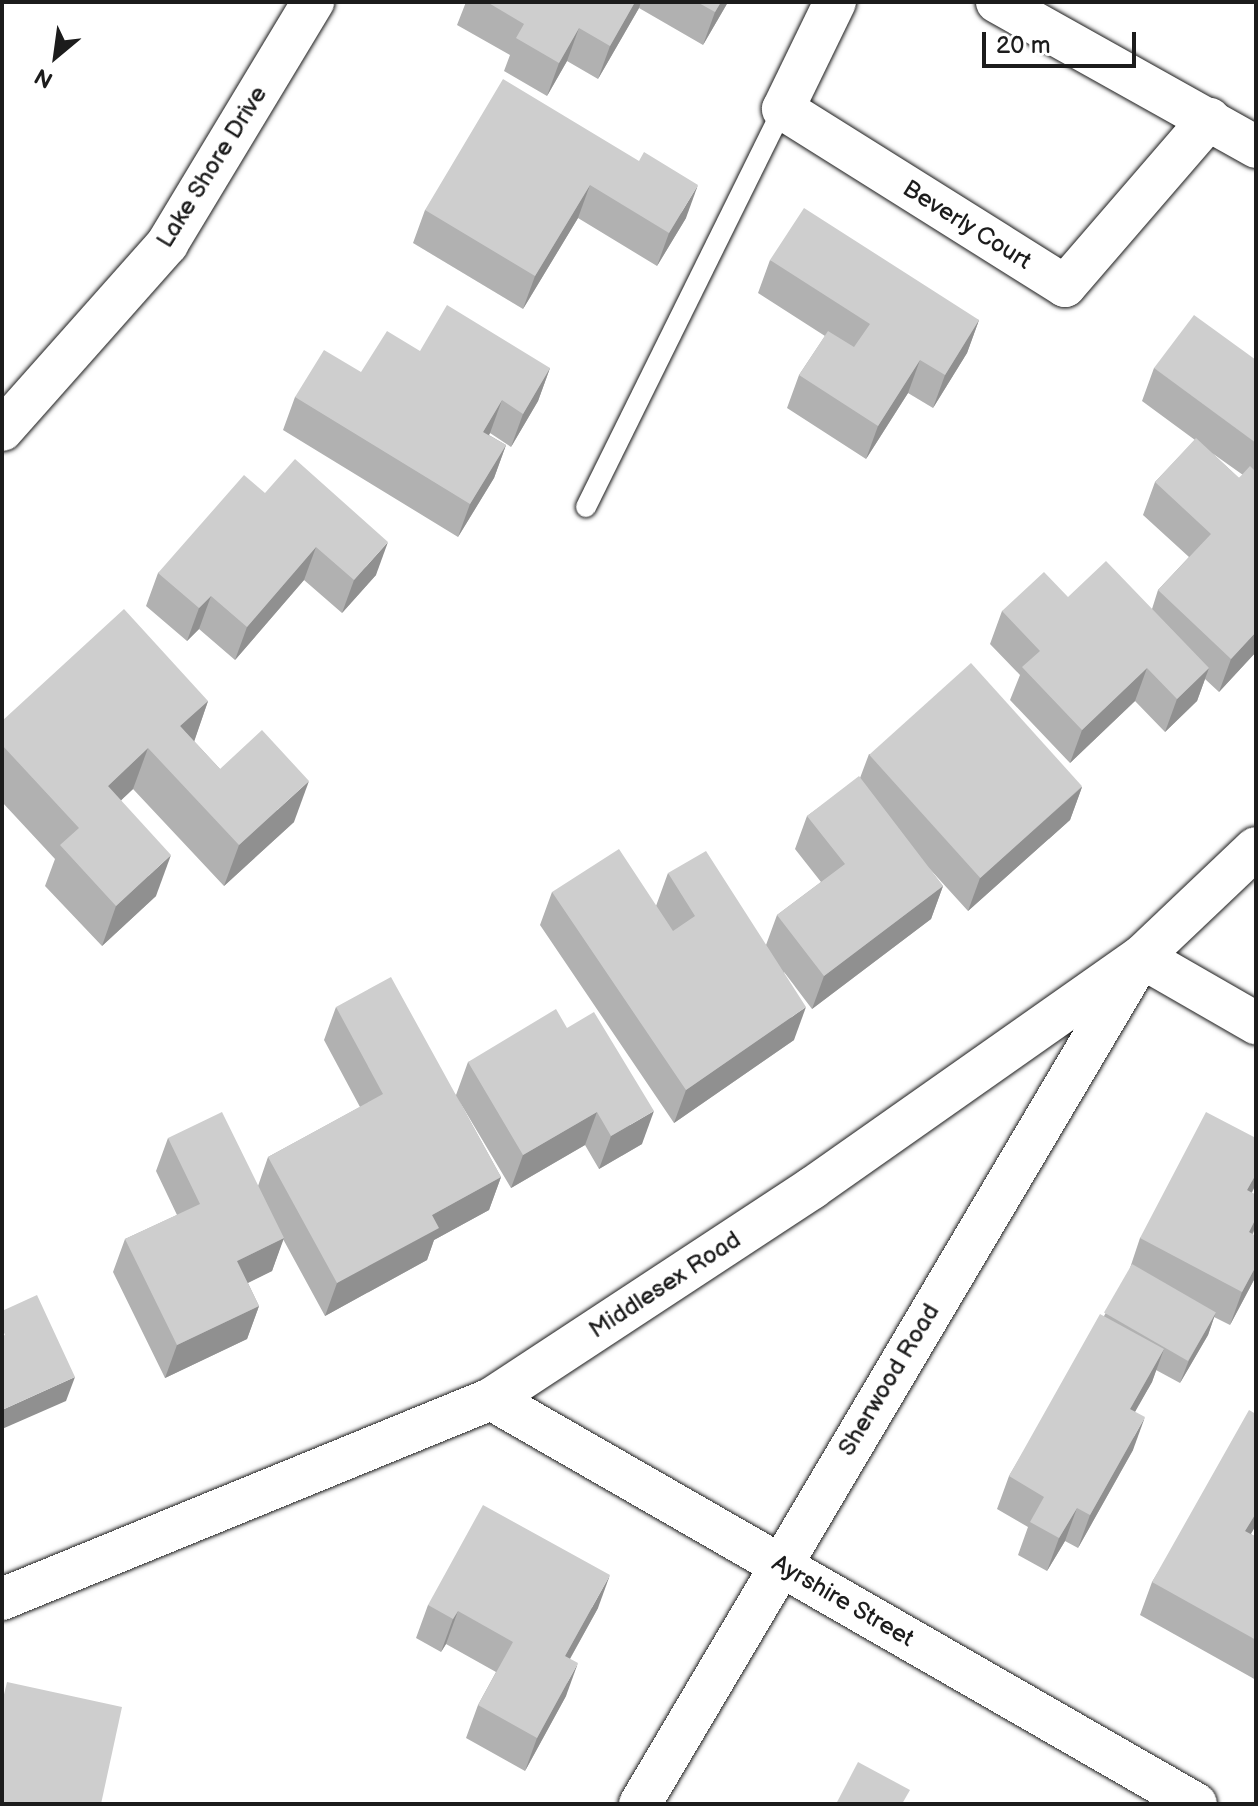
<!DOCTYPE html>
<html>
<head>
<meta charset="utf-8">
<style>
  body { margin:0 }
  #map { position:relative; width:1258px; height:1806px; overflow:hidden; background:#fff; font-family:"Balsamiq Sans",sans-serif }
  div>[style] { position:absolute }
  .roads { filter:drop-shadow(0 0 2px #1c1c1c) drop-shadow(0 0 2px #1c1c1c) }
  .service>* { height:20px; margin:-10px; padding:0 10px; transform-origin:10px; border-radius:10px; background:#fff }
  .minor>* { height:42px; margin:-21px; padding:0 21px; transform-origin:21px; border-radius:21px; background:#fff }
  .wall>* { inset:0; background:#b1b1b1 }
  .shaded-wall>* { inset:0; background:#909090 }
  .building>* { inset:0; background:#cecece; transform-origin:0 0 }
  span { translate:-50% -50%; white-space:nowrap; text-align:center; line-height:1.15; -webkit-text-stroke:7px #fff; paint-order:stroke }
  .street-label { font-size:24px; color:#1c1c1c }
  .frame { position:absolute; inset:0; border:4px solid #1c1c1c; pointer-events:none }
  .north { position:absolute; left:16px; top:16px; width:80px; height:80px; -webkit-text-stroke:6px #fff; paint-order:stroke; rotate:209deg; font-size:22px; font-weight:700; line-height:32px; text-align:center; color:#1c1c1c }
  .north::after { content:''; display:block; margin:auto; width:28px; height:36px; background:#1c1c1c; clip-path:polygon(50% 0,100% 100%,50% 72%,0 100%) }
  .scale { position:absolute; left:982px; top:32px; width:154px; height:36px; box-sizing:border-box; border:4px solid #1c1c1c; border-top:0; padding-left:10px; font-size:24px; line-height:28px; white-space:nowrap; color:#1c1c1c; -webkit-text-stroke:6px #fff; paint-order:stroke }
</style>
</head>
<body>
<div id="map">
  <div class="roads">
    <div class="service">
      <i style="left:586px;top:507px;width:444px;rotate:-63.7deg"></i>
    </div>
    <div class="minor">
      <i style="left:835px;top:2px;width:119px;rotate:115.9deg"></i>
      <i style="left:783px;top:109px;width:333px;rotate:32.1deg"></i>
      <i style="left:1065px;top:286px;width:221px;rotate:-49.2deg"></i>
      <i style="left:997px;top:2px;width:297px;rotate:29.2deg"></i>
      <i style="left:2px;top:430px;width:249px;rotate:-48.4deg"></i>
      <i style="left:167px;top:244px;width:283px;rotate:-58.9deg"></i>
      <i style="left:1141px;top:957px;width:133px;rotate:29.9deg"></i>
      <i style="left:491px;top:1399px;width:813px;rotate:29.88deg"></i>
      <i style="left:2px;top:1599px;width:528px;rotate:-22.24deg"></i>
      <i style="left:491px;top:1399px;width:384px;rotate:-33.3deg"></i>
      <i style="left:812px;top:1188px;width:402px;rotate:-35.1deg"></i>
      <i style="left:1141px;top:957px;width:158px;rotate:-43.5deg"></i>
      <i style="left:640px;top:1804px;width:970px;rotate:-59.39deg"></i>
    </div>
  </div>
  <div class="wall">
    <i style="clip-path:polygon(466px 2px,728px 2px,703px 45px,639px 8px,598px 79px,567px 61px,547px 96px,504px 71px,510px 55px,457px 25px)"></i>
    <i style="clip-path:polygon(639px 161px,686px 218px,657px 266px,578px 218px,523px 309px,413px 243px,425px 210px)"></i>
    <i style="clip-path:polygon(770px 260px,979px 320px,967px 353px,933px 408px,908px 393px,866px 459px,787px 408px,799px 375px,825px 336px,758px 293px)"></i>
    <i style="clip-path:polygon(420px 351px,550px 368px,538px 401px,511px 447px,490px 433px,489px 435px,506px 445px,494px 478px,458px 537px,283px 430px,295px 397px)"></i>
    <i style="clip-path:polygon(evenodd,1256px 360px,1256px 652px,1219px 692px,1205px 679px,1197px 701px,1165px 732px,1135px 701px,1070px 763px,1010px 700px,1020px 675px,990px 644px,1002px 611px,1068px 597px,1152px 609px,1158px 590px,1189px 557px,1143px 515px,1155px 482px,1195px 440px,1142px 401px,1154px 368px,1256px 360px,1212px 453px,1243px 475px,1239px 478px,1212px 453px)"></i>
    <i style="clip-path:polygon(265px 493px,376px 575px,342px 613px,304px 580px,235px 660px,199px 629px,187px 641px,146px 606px,158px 573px)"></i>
    <i style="clip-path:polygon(208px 701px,194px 741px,220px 769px,294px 822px,224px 886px,133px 789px,121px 800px,156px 896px,102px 946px,45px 886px,55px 859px,2px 802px,2px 721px)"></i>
    <i style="clip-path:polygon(869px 754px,1082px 787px,1070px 820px,968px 911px,928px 867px,943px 886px,931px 919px,812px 1009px,784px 972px,794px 1040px,674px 1123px,540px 925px,552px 892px,656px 906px,668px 873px,766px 945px,777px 915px,821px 882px,795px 849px,807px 816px,860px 778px)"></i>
    <i style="clip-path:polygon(336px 1007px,456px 1095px,468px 1062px,567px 1028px,642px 1144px,599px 1169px,585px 1145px,511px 1188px,458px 1099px,501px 1177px,489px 1210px,434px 1240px,427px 1260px,325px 1316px,283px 1239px,272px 1271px,248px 1283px,259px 1306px,247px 1339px,165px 1378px,113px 1272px,125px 1239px,177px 1215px,156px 1171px,168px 1138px,258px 1186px,268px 1157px,360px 1107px,324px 1040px)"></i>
    <i style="clip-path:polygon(1256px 1138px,1256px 1184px,1252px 1193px,1256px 1195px,1256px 1225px,1253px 1234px,1256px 1276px,1230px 1325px,1214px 1317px,1208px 1335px,1180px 1383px,1156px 1370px,1152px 1382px,1135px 1411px,1133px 1450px,1078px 1548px,1065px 1541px,1047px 1571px,1018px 1555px,1028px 1527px,997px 1509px,1009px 1476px,1104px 1316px,1129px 1271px,1140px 1238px)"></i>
    <i style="clip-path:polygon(1256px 1414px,1256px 1525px,1251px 1534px,1256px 1537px,1256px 1680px,1140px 1615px,1152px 1582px)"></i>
    <i style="clip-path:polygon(428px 1605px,598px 1608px,570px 1659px,566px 1696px,525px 1771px,466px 1738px,478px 1705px,496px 1672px,446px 1644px,441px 1652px,416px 1638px)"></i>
  </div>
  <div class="shaded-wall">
    <i style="clip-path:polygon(635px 2px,641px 2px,639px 8px,598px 79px,610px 46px)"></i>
    <i style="clip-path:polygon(721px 2px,728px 2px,703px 45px,715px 12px)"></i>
    <i style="clip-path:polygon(579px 28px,567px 61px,547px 96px,559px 63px)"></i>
    <i style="clip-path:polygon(590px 185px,578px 218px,523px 309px,535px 276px)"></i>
    <i style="clip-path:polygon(698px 185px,686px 218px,657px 266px,669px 233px)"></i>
    <i style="clip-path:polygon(979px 320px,967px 353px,933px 408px,945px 375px)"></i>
    <i style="clip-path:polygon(920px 360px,908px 393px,866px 459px,878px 426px)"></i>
    <i style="clip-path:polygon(550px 368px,538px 401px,511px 447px,523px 414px)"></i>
    <i style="clip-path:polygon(502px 400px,490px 433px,471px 465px,483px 432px)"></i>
    <i style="clip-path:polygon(506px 445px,494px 478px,458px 537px,470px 504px)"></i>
    <i style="clip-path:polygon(388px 542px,376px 575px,342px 613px,354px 580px)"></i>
    <i style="clip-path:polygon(316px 547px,304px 580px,235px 660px,247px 627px)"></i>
    <i style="clip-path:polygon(211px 596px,199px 629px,187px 641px,199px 608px)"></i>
    <i style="clip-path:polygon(1256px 632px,1256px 652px,1219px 692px,1231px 659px)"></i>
    <i style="clip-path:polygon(1147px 668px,1135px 701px,1070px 763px,1082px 730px)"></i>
    <i style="clip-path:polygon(1209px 668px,1197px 701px,1165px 732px,1177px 699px)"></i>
    <i style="clip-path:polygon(208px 701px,194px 742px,180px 726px)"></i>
    <i style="clip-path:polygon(148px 748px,133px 789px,93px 827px,108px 786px)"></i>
    <i style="clip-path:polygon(309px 781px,294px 822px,224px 886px,239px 845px)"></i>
    <i style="clip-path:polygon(1082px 787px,1070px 820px,968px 911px,980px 878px)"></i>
    <i style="clip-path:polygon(171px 855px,156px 896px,102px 946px,116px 906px)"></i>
    <i style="clip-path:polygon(943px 886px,931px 919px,812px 1009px,824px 976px)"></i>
    <i style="clip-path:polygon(806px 1007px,794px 1040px,674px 1123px,686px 1090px)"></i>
    <i style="clip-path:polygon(654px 1111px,642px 1144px,599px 1169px,611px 1136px)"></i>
    <i style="clip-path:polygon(597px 1112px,585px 1145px,511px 1188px,523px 1155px)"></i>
    <i style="clip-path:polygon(1256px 1174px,1256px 1184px,1235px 1223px,1247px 1190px)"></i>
    <i style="clip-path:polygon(501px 1177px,489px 1210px,434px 1240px,427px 1260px,325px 1316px,337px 1283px,432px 1215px)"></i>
    <i style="clip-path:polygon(1256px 1218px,1256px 1225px,1253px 1232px,1237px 1265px,1249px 1232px)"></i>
    <i style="clip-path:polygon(284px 1238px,272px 1271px,225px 1294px,237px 1261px)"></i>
    <i style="clip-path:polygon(1256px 1266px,1256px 1276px,1230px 1325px,1242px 1292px)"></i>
    <i style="clip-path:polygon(259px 1306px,247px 1339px,165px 1378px,177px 1345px)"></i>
    <i style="clip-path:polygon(1216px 1312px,1208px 1335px,1180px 1383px,1189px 1360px)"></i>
    <i style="clip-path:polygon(1164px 1349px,1152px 1382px,1118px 1442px,1130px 1409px)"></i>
    <i style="clip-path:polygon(75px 1377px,66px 1401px,2px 1429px,2px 1410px)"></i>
    <i style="clip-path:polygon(1145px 1417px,1133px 1450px,1078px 1548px,1090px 1515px)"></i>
    <i style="clip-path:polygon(1077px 1508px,1065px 1541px,1047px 1571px,1059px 1538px)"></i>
    <i style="clip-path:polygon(1256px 1513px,1256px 1525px,1233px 1564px,1245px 1531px)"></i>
    <i style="clip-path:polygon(610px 1575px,598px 1608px,553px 1689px,565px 1656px)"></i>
    <i style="clip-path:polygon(458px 1611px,446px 1644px,441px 1652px,453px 1619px)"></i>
    <i style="clip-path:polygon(578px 1663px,566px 1696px,525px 1771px,537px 1738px)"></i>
  </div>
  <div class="building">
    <i style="clip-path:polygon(487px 2px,635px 2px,610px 46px,579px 28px,559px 63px,516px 38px,524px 24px)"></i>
    <i style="clip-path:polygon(697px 2px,721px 2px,715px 12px)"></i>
    <i style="clip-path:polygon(503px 79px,639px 161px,644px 152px,698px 185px,669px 233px,590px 185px,535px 276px,425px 210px)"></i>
    <i style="clip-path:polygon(804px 208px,979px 320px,945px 375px,920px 360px,878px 426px,799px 375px,828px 331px,854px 347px,870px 324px,770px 260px)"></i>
    <i style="clip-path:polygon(447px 305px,550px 368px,523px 414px,502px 400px,483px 432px,506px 445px,470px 504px,295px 397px,324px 350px,361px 372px,387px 331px,420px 351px)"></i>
    <i style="clip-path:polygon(1194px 315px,1256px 360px,1256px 443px,1154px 368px)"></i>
    <i style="clip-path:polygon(1196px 438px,1239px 478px,1250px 466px,1256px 472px,1256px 632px,1231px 659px,1158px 590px,1211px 534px,1155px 482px)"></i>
    <i style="clip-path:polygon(295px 459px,388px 542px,354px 580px,316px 547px,247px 627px,211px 596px,199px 608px,158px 573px,244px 475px,265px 493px)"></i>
    <i style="clip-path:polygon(1106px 561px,1209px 668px,1177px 699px,1147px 668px,1082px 730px,1022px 667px,1040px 651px,1002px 611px,1044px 572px,1068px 597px)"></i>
    <i style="clip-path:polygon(124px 609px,208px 701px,180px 726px,220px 769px,262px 730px,309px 781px,239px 845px,148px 748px,108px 786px,171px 855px,116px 906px,60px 845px,79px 828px,2px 745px,2px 721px)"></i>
    <i style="left:971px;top:663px;width:166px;height:137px;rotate:48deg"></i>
    <i style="clip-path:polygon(859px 776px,943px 886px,824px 976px,777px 915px,845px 864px,807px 816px)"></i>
    <i style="clip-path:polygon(619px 849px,673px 931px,695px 916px,668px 873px,706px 851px,806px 1007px,686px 1090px,552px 892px)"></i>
    <i style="clip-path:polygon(391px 977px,501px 1177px,432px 1215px,439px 1228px,337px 1283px,268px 1157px,383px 1094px,336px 1007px)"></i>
    <i style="clip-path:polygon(556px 1009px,567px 1028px,594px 1012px,654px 1111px,611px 1136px,597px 1112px,523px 1155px,468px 1062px)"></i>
    <i style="clip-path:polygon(222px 1112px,284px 1238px,237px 1261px,259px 1306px,177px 1345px,125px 1239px,200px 1204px,168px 1138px)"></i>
    <i style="clip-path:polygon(1206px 1112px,1256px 1138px,1256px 1174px,1247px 1190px,1256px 1195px,1256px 1218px,1249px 1232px,1256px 1236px,1256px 1266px,1242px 1292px,1140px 1238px)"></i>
    <i style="left:1132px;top:1264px;width:97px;height:56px;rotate:30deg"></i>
    <i style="clip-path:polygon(37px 1295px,75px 1377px,2px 1410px,2px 1336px,5px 1335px,2px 1328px,2px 1311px)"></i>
    <i style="clip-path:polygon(1100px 1314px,1164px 1349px,1130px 1409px,1145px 1417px,1090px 1515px,1077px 1508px,1059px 1538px,1030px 1522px,1044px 1497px,1009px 1476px)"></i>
    <i style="clip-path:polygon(1249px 1410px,1256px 1414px,1256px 1513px,1245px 1531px,1256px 1537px,1256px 1640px,1152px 1582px)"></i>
    <i style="clip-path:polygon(483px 1505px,610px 1575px,565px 1656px,578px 1663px,537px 1738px,478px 1705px,513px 1642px,458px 1611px,453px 1619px,428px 1605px)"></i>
    <i style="clip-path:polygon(7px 1682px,122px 1707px,101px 1804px,2px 1804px,2px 1703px)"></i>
    <i style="clip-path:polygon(858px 1762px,910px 1790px,902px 1804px,836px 1804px)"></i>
  </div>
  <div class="street-label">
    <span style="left:212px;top:167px;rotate:-58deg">Lake Shore Drive</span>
    <span style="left:967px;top:225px;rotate:32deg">Beverly Court</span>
    <span style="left:665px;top:1285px;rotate:-33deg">Middlesex Road</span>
    <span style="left:889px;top:1380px;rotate:-59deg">Sherwood Road</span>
    <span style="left:843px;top:1601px;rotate:30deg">Ayrshire Street</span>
  </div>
  <div class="frame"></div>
  <div class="north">N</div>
  <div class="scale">20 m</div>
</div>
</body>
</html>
